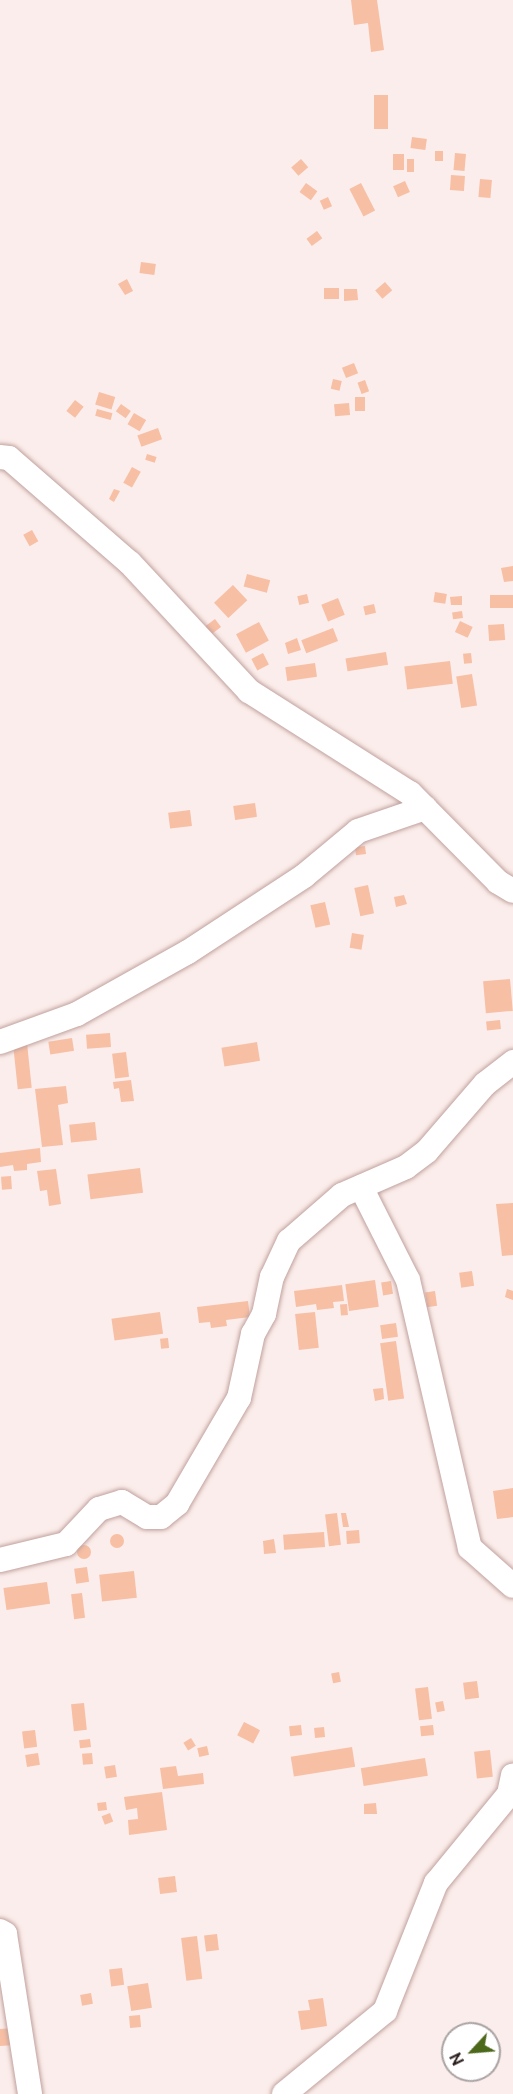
<!DOCTYPE html>
<html>
<head>
<meta charset="utf-8">
<style>
  body { margin:0 }
  #map { position:relative; width:513px; height:2094px; overflow:hidden; background:#fbedeb; font-family:Ubuntu,sans-serif }
  div>[style] { position:absolute }
  .building>* { inset:0; background:#f7bfa4; transform-origin:0 0 }
  .round { border-radius:50% }
  .roads { filter:drop-shadow(0 0 2px #c1a19d) drop-shadow(0 0 2px #c1a19d) }
  .minor>* { height:24px; margin:-12px; padding:0 12px; transform-origin:12px; border-radius:12px; background:#fff }
  span { translate:-50% -50%; white-space:nowrap; text-align:center; line-height:1.15; -webkit-text-stroke:5px #fff; paint-order:stroke }
  .north { position:absolute; left:441px; top:2022px; width:60px; height:60px; box-sizing:border-box; background:#fff; border:2px solid #a9a4a3; border-radius:50%; rotate:244deg; font-size:16px; font-weight:700; line-height:24px; text-align:center; color:#271b1a }
  .north::after { content:''; display:block; margin:auto; width:21px; height:27px; background:#4c681b; clip-path:polygon(50% 0,100% 100%,50% 72%,0 100%) }
</style>
</head>
<body>
<div id="map">
  <div class="building">
    <i style="clip-path:polygon(351px 0,377px 0,384px 50px,371px 52px,368px 23px,354px 25px)"></i>
    <i style="left:374px;top:95px;width:14px;height:34px"></i>
    <i style="left:412px;top:137px;width:15px;height:11px;rotate:8deg"></i>
    <i style="left:435px;top:151px;width:8px;height:10px"></i>
    <i style="left:455px;top:153px;width:11px;height:17px;rotate:5deg"></i>
    <i style="left:393px;top:154px;width:11px;height:16px"></i>
    <i style="left:301px;top:159px;width:11px;height:13px;rotate:49deg"></i>
    <i style="left:407px;top:159px;width:7px;height:13px"></i>
    <i style="left:451px;top:175px;width:14px;height:15px;rotate:4deg"></i>
    <i style="left:480px;top:179px;width:12px;height:18px;rotate:5deg"></i>
    <i style="left:405px;top:181px;width:12px;height:13px;rotate:66deg"></i>
    <i style="left:306px;top:183px;width:14px;height:11px;rotate:36deg"></i>
    <i style="left:361px;top:183px;width:31px;height:13px;rotate:63deg"></i>
    <i style="left:328px;top:197px;width:10px;height:9px;rotate:66deg"></i>
    <i style="left:317px;top:231px;width:9px;height:13px;rotate:54deg"></i>
    <i style="left:141px;top:262px;width:15px;height:11px;rotate:8deg"></i>
    <i style="clip-path:polygon(127px 279px,133px 291px,125px 295px,118px 284px)"></i>
    <i style="left:385px;top:282px;width:11px;height:13px;rotate:49deg"></i>
    <i style="left:324px;top:288px;width:15px;height:11px"></i>
    <i style="clip-path:polygon(344px 289px,357px 289px,358px 300px,344px 301px)"></i>
    <i style="left:354px;top:363px;width:11px;height:13px;rotate:68deg"></i>
    <i style="left:333px;top:379px;width:9px;height:10px;rotate:13deg"></i>
    <i style="left:365px;top:380px;width:12px;height:8px;rotate:70deg"></i>
    <i style="left:99px;top:392px;width:17px;height:13px;rotate:17deg"></i>
    <i style="left:355px;top:397px;width:10px;height:14px"></i>
    <i style="left:75px;top:400px;width:11px;height:14px;rotate:38deg"></i>
    <i style="left:349px;top:403px;width:12px;height:15px;rotate:85deg"></i>
    <i style="left:121px;top:404px;width:12px;height:9px;rotate:35deg"></i>
    <i style="left:97px;top:409px;width:16px;height:7px;rotate:15deg"></i>
    <i style="left:134px;top:413px;width:14px;height:13px;rotate:30deg"></i>
    <i style="left:158px;top:428px;width:12px;height:22px;rotate:70deg"></i>
    <i style="left:147px;top:454px;width:10px;height:6px;rotate:17deg"></i>
    <i style="left:132px;top:467px;width:10px;height:18px;rotate:29deg"></i>
    <i style="clip-path:polygon(114px 489px,120px 491px,114px 502px,109px 499px)"></i>
    <i style="left:32px;top:530px;width:13px;height:10px;rotate:61deg"></i>
    <i style="clip-path:polygon(513px 566px,513px 581px,504px 582px,501px 568px)"></i>
    <i style="left:247px;top:574px;width:24px;height:13px;rotate:15deg"></i>
    <i style="left:233px;top:585px;width:21px;height:26px;rotate:47deg"></i>
    <i style="left:435px;top:592px;width:12px;height:10px;rotate:9deg"></i>
    <i style="left:307px;top:594px;width:9px;height:10px;rotate:77deg"></i>
    <i style="left:513px;top:595px;width:13px;height:23px;rotate:90deg"></i>
    <i style="clip-path:polygon(462px 596px,462px 605px,451px 605px,450px 597px)"></i>
    <i style="left:338px;top:598px;width:18px;height:18px;rotate:68deg"></i>
    <i style="left:374px;top:604px;width:9px;height:11px;rotate:77deg"></i>
    <i style="left:462px;top:611px;width:7px;height:10px;rotate:82deg"></i>
    <i style="left:215px;top:619px;width:10px;height:13px;rotate:53deg"></i>
    <i style="left:460px;top:621px;width:14px;height:12px;rotate:25deg"></i>
    <i style="left:259px;top:622px;width:21px;height:26px;rotate:62deg"></i>
    <i style="left:504px;top:624px;width:16px;height:16px;rotate:86deg"></i>
    <i style="left:333px;top:628px;width:14px;height:34px;rotate:69deg"></i>
    <i style="clip-path:polygon(297px 638px,301px 650px,288px 654px,285px 643px)"></i>
    <i style="left:386px;top:652px;width:13px;height:41px;rotate:81deg"></i>
    <i style="left:263px;top:653px;width:13px;height:13px;rotate:63deg"></i>
    <i style="left:471px;top:653px;width:10px;height:8px;rotate:84deg"></i>
    <i style="left:450px;top:661px;width:23px;height:46px;rotate:83deg"></i>
    <i style="left:315px;top:663px;width:14px;height:30px;rotate:82deg"></i>
    <i style="left:472px;top:674px;width:32px;height:16px;rotate:81deg"></i>
    <i style="left:255px;top:803px;width:14px;height:22px;rotate:82deg"></i>
    <i style="left:190px;top:810px;width:16px;height:22px;rotate:83deg"></i>
    <i style="left:365px;top:846px;width:8px;height:10px;rotate:83deg"></i>
    <i style="left:368px;top:885px;width:29px;height:14px;rotate:78deg"></i>
    <i style="clip-path:polygon(404px 895px,407px 904px,396px 907px,394px 897px)"></i>
    <i style="left:325px;top:902px;width:23px;height:15px;rotate:77deg"></i>
    <i style="left:352px;top:933px;width:12px;height:15px;rotate:9deg"></i>
    <i style="left:510px;top:979px;width:32px;height:27px;rotate:85deg"></i>
    <i style="left:500px;top:1020px;width:9px;height:14px;rotate:84deg"></i>
    <i style="left:110px;top:1033px;width:14px;height:24px;rotate:86deg"></i>
    <i style="left:72px;top:1038px;width:13px;height:24px;rotate:81deg"></i>
    <i style="left:257px;top:1042px;width:19px;height:36px;rotate:81deg"></i>
    <i style="left:27px;top:1043px;width:45px;height:14px;rotate:84deg"></i>
    <i style="left:126px;top:1052px;width:25px;height:14px;rotate:83deg"></i>
    <i style="clip-path:polygon(131px 1080px,134px 1101px,121px 1102px,119px 1088px,114px 1089px,113px 1082px)"></i>
    <i style="clip-path:polygon(66px 1086px,68px 1103px,58px 1105px,63px 1145px,42px 1147px,35px 1089px)"></i>
    <i style="left:95px;top:1122px;width:18px;height:26px;rotate:84deg"></i>
    <i style="clip-path:polygon(40px 1148px,41px 1162px,27px 1164px,27px 1170px,14px 1171px,13px 1165px,0 1167px,0 1153px)"></i>
    <i style="left:140px;top:1168px;width:25px;height:53px;rotate:83deg"></i>
    <i style="clip-path:polygon(56px 1169px,61px 1204px,49px 1206px,47px 1190px,40px 1191px,37px 1171px)"></i>
    <i style="left:11px;top:1176px;width:13px;height:10px;rotate:86deg"></i>
    <i style="clip-path:polygon(513px 1203px,513px 1255px,502px 1256px,496px 1204px)"></i>
    <i style="left:472px;top:1271px;width:15px;height:13px;rotate:82deg"></i>
    <i style="left:375px;top:1280px;width:27px;height:30px;rotate:82deg"></i>
    <i style="left:391px;top:1281px;width:13px;height:10px;rotate:81deg"></i>
    <i style="clip-path:polygon(342px 1285px,344px 1301px,333px 1302px,334px 1308px,317px 1310px,316px 1304px,296px 1307px,294px 1291px)"></i>
    <i style="clip-path:polygon(507px 1289px,513px 1291px,513px 1300px,505px 1297px)"></i>
    <i style="left:435px;top:1291px;width:15px;height:10px;rotate:82deg"></i>
    <i style="clip-path:polygon(248px 1301px,250px 1317px,226px 1320px,227px 1326px,211px 1328px,210px 1322px,199px 1323px,197px 1307px)"></i>
    <i style="left:347px;top:1304px;width:11px;height:7px;rotate:85deg"></i>
    <i style="left:160px;top:1312px;width:22px;height:49px;rotate:82deg"></i>
    <i style="left:315px;top:1312px;width:36px;height:20px;rotate:84deg"></i>
    <i style="left:396px;top:1323px;width:14px;height:16px;rotate:82deg"></i>
    <i style="left:168px;top:1338px;width:10px;height:8px;rotate:84deg"></i>
    <i style="left:396px;top:1341px;width:58px;height:16px;rotate:82deg"></i>
    <i style="clip-path:polygon(383px 1388px,384px 1399px,375px 1401px,373px 1389px)"></i>
    <i style="clip-path:polygon(513px 1488px,513px 1517px,497px 1519px,493px 1491px)"></i>
    <i style="left:337px;top:1513px;width:32px;height:12px;rotate:83deg"></i>
    <i style="clip-path:polygon(341px 1513px,346px 1513px,349px 1527px,343px 1527px)"></i>
    <i style="left:359px;top:1530px;width:13px;height:13px;rotate:86deg"></i>
    <i style="left:324px;top:1532px;width:15px;height:41px;rotate:86deg"></i>
    <i class="round" style="left:110px;top:1534px;width:14px;height:14px"></i>
    <i style="clip-path:polygon(274px 1539px,276px 1553px,264px 1554px,263px 1541px)"></i>
    <i class="round" style="left:77px;top:1545px;width:14px;height:14px"></i>
    <i style="left:87px;top:1567px;width:15px;height:13px;rotate:82deg"></i>
    <i style="left:134px;top:1571px;width:27px;height:35px;rotate:84deg"></i>
    <i style="left:47px;top:1582px;width:22px;height:44px;rotate:82deg"></i>
    <i style="left:82px;top:1593px;width:25px;height:11px;rotate:83deg"></i>
    <i style="left:339px;top:1672px;width:10px;height:8px;rotate:79deg"></i>
    <i style="left:477px;top:1681px;width:17px;height:14px;rotate:83deg"></i>
    <i style="left:428px;top:1687px;width:32px;height:13px;rotate:83deg"></i>
    <i style="left:443px;top:1701px;width:10px;height:8px;rotate:79deg"></i>
    <i style="left:84px;top:1703px;width:27px;height:13px;rotate:84deg"></i>
    <i style="left:244px;top:1722px;width:18px;height:15px;rotate:27deg"></i>
    <i style="left:301px;top:1725px;width:10px;height:12px;rotate:84deg"></i>
    <i style="left:433px;top:1725px;width:10px;height:13px;rotate:84deg"></i>
    <i style="left:324px;top:1727px;width:10px;height:10px;rotate:84deg"></i>
    <i style="left:35px;top:1730px;width:17px;height:13px;rotate:83deg"></i>
    <i style="left:191px;top:1738px;width:9px;height:9px;rotate:58deg"></i>
    <i style="left:90px;top:1739px;width:8px;height:11px;rotate:83deg"></i>
    <i style="left:207px;top:1746px;width:9px;height:10px;rotate:77deg"></i>
    <i style="left:352px;top:1747px;width:20px;height:62px;rotate:81deg"></i>
    <i style="left:490px;top:1750px;width:27px;height:16px;rotate:84deg"></i>
    <i style="left:38px;top:1753px;width:12px;height:13px;rotate:81deg"></i>
    <i style="left:92px;top:1753px;width:11px;height:10px;rotate:85deg"></i>
    <i style="left:425px;top:1758px;width:18px;height:65px;rotate:81deg"></i>
    <i style="left:115px;top:1765px;width:12px;height:11px;rotate:81deg"></i>
    <i style="clip-path:polygon(176px 1766px,178px 1776px,203px 1773px,204px 1784px,163px 1789px,160px 1768px)"></i>
    <i style="clip-path:polygon(162px 1792px,167px 1830px,129px 1835px,128px 1820px,138px 1819px,137px 1808px,126px 1810px,124px 1797px)"></i>
    <i style="left:106px;top:1802px;width:8px;height:9px;rotate:83deg"></i>
    <i style="clip-path:polygon(376px 1803px,377px 1814px,364px 1814px,364px 1804px)"></i>
    <i style="left:110px;top:1813px;width:9px;height:9px;rotate:69deg"></i>
    <i style="left:175px;top:1876px;width:16px;height:17px;rotate:83deg"></i>
    <i style="left:217px;top:1934px;width:16px;height:13px;rotate:83deg"></i>
    <i style="left:197px;top:1936px;width:43px;height:16px;rotate:83deg"></i>
    <i style="left:122px;top:1968px;width:17px;height:13px;rotate:83deg"></i>
    <i style="left:148px;top:1983px;width:25px;height:21px;rotate:81deg"></i>
    <i style="left:91px;top:1993px;width:11px;height:11px;rotate:80deg"></i>
    <i style="clip-path:polygon(323px 1998px,327px 2026px,301px 2030px,298px 2011px,310px 2010px,308px 2000px)"></i>
    <i style="left:140px;top:2015px;width:12px;height:11px;rotate:85deg"></i>
    <i style="clip-path:polygon(12px 2028px,14px 2045px,0 2046px,0 2029px)"></i>
  </div>
  <div class="roads">
    <div class="minor">
      <i style="left:0;top:457px;width:9px;rotate:6deg"></i>
      <i style="left:9px;top:458px;width:160px;rotate:41deg"></i>
      <i style="left:130px;top:563px;width:175px;rotate:47.1deg"></i>
      <i style="left:249px;top:691px;width:191px;rotate:32.4deg"></i>
      <i style="left:410px;top:793px;width:125px;rotate:45.3deg"></i>
      <i style="left:498px;top:882px;width:17px;rotate:31deg"></i>
      <i style="left:0;top:1042px;width:82px;rotate:-20deg"></i>
      <i style="left:77px;top:1014px;width:127px;rotate:-29.2deg"></i>
      <i style="left:188px;top:952px;width:139px;rotate:-33.2deg"></i>
      <i style="left:304px;top:876px;width:70px;rotate:-39.8deg"></i>
      <i style="left:358px;top:831px;width:71px;rotate:-18.9deg"></i>
      <i style="left:361px;top:1187px;width:104px;rotate:63.2deg"></i>
      <i style="left:408px;top:1280px;width:275px;rotate:77deg"></i>
      <i style="left:470px;top:1548px;width:57px;rotate:41.5deg"></i>
      <i style="left:0;top:1560px;width:68px;rotate:-13.6deg"></i>
      <i style="left:66px;top:1544px;width:48px;rotate:-46.7deg"></i>
      <i style="left:99px;top:1509px;width:24px;rotate:-17deg"></i>
      <i style="left:122px;top:1502px;width:29px;rotate:31deg"></i>
      <i style="left:147px;top:1517px;width:14px"></i>
      <i style="left:161px;top:1517px;width:21px;rotate:-39deg"></i>
      <i style="left:177px;top:1504px;width:123px;rotate:-59.7deg"></i>
      <i style="left:239px;top:1398px;width:66px;rotate:-77.7deg"></i>
      <i style="left:253px;top:1334px;width:23px;rotate:-61deg"></i>
      <i style="left:264px;top:1314px;width:38px;rotate:-78deg"></i>
      <i style="left:272px;top:1277px;width:40px;rotate:-65deg"></i>
      <i style="left:289px;top:1241px;width:70px;rotate:-41deg"></i>
      <i style="left:342px;top:1195px;width:70px;rotate:-23.6deg"></i>
      <i style="left:406px;top:1167px;width:26px;rotate:-37deg"></i>
      <i style="left:427px;top:1151px;width:89px;rotate:-49.1deg"></i>
      <i style="left:485px;top:1084px;width:36px;rotate:-38deg"></i>
      <i style="left:0;top:1931px;width:6px;rotate:31deg"></i>
      <i style="left:5px;top:1934px;width:162px;rotate:81.1deg"></i>
      <i style="left:284px;top:2094px;width:131px;rotate:-39.4deg"></i>
      <i style="left:385px;top:2011px;width:138px;rotate:-68.3deg"></i>
      <i style="left:436px;top:1883px;width:115px;rotate:-50.6deg"></i>
      <i style="left:509px;top:1794px;width:19px;rotate:-78deg"></i>
    </div>
  </div>
  <div class="north">N</div>
</div>
</body>
</html>
